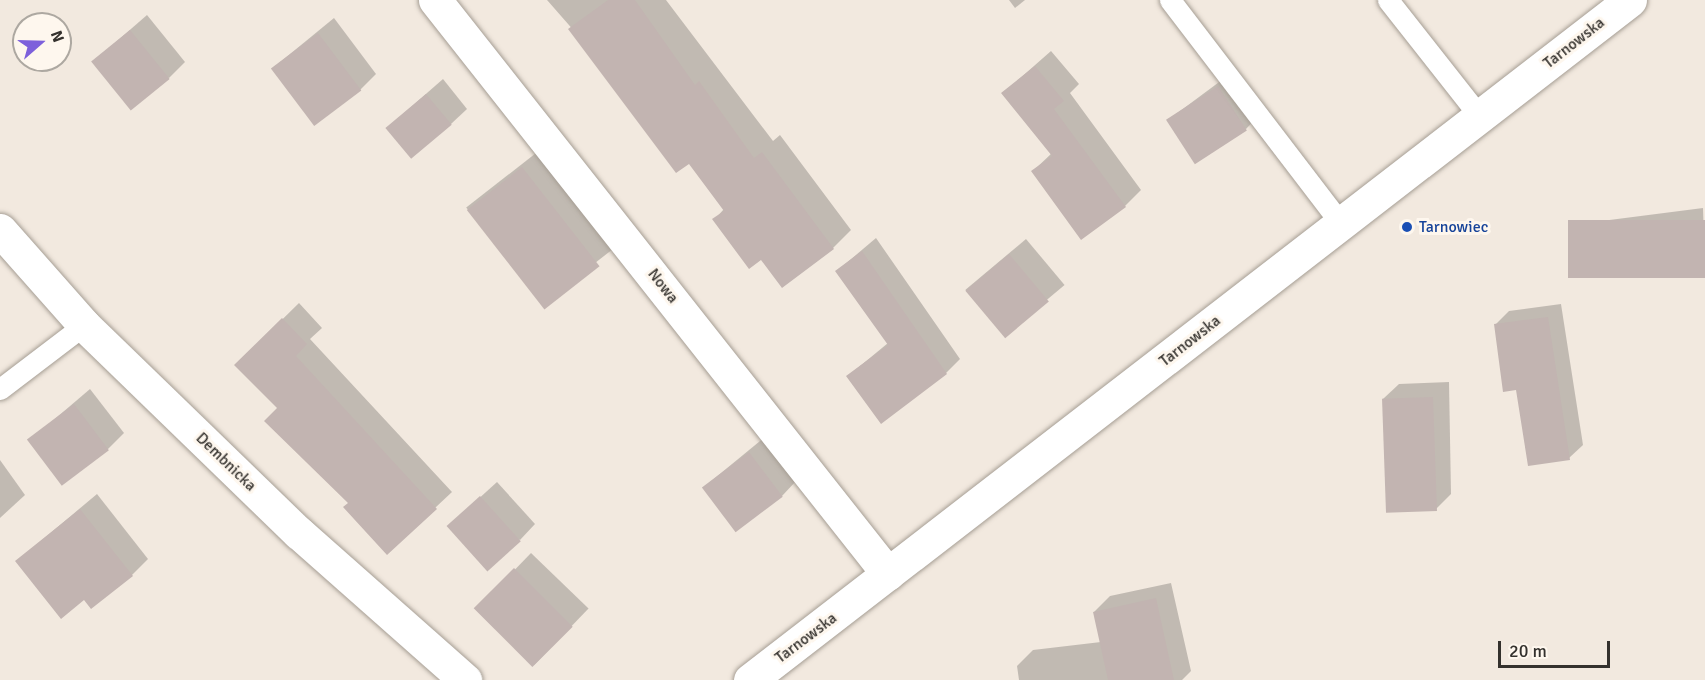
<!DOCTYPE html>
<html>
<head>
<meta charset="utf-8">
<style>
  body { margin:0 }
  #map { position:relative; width:1705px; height:680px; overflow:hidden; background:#f2e9df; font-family:Signika,sans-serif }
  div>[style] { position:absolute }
  .shadow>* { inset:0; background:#0003; transform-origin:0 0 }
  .building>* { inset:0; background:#c2b4b1; transform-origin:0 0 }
  .roads { filter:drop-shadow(0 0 2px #a69e94) drop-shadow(0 0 2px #a69e94) }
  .service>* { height:21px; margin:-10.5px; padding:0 10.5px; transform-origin:10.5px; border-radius:10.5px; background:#fff }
  .minor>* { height:33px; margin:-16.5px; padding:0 16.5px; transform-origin:16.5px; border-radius:16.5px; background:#fff }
  .secondary>* { height:33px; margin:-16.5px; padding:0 16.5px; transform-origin:16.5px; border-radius:16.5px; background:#fff }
  .dots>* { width:16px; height:16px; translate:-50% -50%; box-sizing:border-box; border:3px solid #fef7ee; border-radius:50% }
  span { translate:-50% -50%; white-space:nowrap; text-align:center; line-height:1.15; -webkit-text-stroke:6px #fef7ee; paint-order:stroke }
  .street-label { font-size:16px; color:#34312d }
  .transit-label { font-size:16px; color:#164399 }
  .left { translate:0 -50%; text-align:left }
  .north { position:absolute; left:12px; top:12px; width:60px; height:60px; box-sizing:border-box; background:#fef7ee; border:2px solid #ada8a1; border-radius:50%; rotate:70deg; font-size:16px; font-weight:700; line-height:24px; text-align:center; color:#34312d }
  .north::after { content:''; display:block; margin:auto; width:21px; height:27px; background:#7d60db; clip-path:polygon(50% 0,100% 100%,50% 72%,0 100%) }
  .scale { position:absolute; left:1498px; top:641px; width:112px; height:27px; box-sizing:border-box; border:3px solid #34312d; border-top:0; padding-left:8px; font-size:18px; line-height:21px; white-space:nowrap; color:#34312d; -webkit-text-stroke:4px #fef7ee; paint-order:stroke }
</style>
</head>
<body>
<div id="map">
  <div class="shadow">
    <i style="clip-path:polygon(547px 0,666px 0,773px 141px,780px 135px,851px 230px,833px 248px,761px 258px,714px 220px,724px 209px,689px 162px)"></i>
    <i style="clip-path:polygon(1009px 0,1025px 0,1015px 8px)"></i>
    <i style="clip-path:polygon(147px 15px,185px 62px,169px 78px,93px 62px)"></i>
    <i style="clip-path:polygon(334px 18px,376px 74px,360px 90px,273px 68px)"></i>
    <i style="clip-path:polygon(1051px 51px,1079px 84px,1070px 93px,1141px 190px,1125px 206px,1033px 171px,1052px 153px,1003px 93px)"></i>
    <i style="clip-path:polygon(1234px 71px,1261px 113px,1246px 129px,1168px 120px)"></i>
    <i style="clip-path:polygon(443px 79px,467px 109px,451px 124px,387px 128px)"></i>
    <i style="left:545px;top:146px;width:123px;height:100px;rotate:52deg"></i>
    <i style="clip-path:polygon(1703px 208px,1705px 269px,1570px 239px,1586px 223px)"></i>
    <i style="clip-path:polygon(876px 238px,960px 359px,946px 373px,848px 376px,888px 343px,837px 271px)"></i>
    <i style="left:1026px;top:239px;width:60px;height:79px;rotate:50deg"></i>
    <i style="clip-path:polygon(299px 303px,322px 328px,310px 339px,452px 492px,387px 553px,279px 408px,236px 365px)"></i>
    <i style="clip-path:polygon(1561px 304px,1583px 445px,1569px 458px,1517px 389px,1495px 325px,1509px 311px)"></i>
    <i style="clip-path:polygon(1449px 382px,1451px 494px,1435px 510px,1383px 399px,1399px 384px)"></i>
    <i style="clip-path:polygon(90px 389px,124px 433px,108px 449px,29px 441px)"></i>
    <i style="clip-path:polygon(765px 437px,797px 480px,782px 496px,704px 487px)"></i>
    <i style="clip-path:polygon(0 460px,25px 495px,0 518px)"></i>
    <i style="clip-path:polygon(497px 482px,535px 524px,520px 540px,464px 512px)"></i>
    <i style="clip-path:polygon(97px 494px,148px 559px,132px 575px,85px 598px,17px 561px)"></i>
    <i style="left:531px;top:553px;width:80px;height:78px;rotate:44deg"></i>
    <i style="clip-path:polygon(1171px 583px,1191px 671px,1182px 680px,1019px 680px,1017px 666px,1033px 650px,1101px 642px,1094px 612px,1110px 596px)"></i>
  </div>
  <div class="building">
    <i style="clip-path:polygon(608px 0,635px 0,695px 85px,699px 81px,754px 158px,762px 152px,834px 249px,782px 288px,761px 260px,749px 269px,712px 219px,724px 211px,689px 164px,676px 173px,568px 29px)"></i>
    <i style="left:130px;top:30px;width:63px;height:50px;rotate:51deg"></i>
    <i style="left:318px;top:33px;width:72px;height:59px;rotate:53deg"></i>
    <i style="clip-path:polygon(1035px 66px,1064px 101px,1054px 109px,1126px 207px,1081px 240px,1031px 171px,1052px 156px,1001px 93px)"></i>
    <i style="left:1218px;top:86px;width:53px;height:62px;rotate:57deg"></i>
    <i style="left:426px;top:94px;width:40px;height:53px;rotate:50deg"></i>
    <i style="left:522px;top:167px;width:126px;height:70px;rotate:52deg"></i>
    <i style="left:1705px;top:220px;width:58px;height:137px;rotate:90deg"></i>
    <i style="clip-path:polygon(862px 251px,947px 374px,881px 424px,846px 376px,888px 345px,835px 271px)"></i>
    <i style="left:1009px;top:254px;width:62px;height:57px;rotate:50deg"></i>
    <i style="clip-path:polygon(1548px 317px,1570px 460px,1528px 466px,1516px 390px,1503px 392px,1494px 324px)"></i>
    <i style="clip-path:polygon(282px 318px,307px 344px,296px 356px,437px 509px,387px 555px,343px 507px,348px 503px,264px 421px,277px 408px,234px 365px)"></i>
    <i style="left:1433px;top:397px;width:114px;height:51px;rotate:88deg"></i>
    <i style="left:74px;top:404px;width:58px;height:59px;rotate:53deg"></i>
    <i style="left:749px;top:452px;width:56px;height:59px;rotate:53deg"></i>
    <i style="left:480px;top:496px;width:61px;height:45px;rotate:48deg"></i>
    <i style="clip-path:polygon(80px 509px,133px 576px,91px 609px,84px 600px,61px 619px,15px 561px)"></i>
    <i style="left:514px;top:568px;width:83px;height:57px;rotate:45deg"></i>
    <i style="clip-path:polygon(1156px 598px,1174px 680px,1108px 680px,1093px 612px)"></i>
  </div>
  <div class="roads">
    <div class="service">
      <i style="left:1170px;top:0;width:282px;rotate:52.6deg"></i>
      <i style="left:1388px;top:0;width:149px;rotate:51.8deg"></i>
      <i style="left:0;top:389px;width:106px;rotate:-37.3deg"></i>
    </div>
    <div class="minor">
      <i style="left:435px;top:0;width:731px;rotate:51.72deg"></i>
      <i style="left:0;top:230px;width:127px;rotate:48.5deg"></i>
      <i style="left:84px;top:325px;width:299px;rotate:44.1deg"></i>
      <i style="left:299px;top:533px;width:222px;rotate:41.5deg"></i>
    </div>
    <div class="secondary">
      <i style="left:750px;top:680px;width:1112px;rotate:-37.69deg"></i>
    </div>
  </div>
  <div class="dots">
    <i style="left:1407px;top:227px;background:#1a4fb4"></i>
  </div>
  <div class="street-label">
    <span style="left:1574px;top:43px;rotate:-38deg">Tarnowska</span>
    <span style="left:663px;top:286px;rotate:52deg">Nowa</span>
    <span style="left:1190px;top:341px;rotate:-38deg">Tarnowska</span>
    <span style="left:226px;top:462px;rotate:44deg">Dembnicka</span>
    <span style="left:806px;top:638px;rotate:-37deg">Tarnowska</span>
  </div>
  <div class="transit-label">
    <span class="left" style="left:1419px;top:227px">Tarnowiec</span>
  </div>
  <div class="north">N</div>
  <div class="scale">20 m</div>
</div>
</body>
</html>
